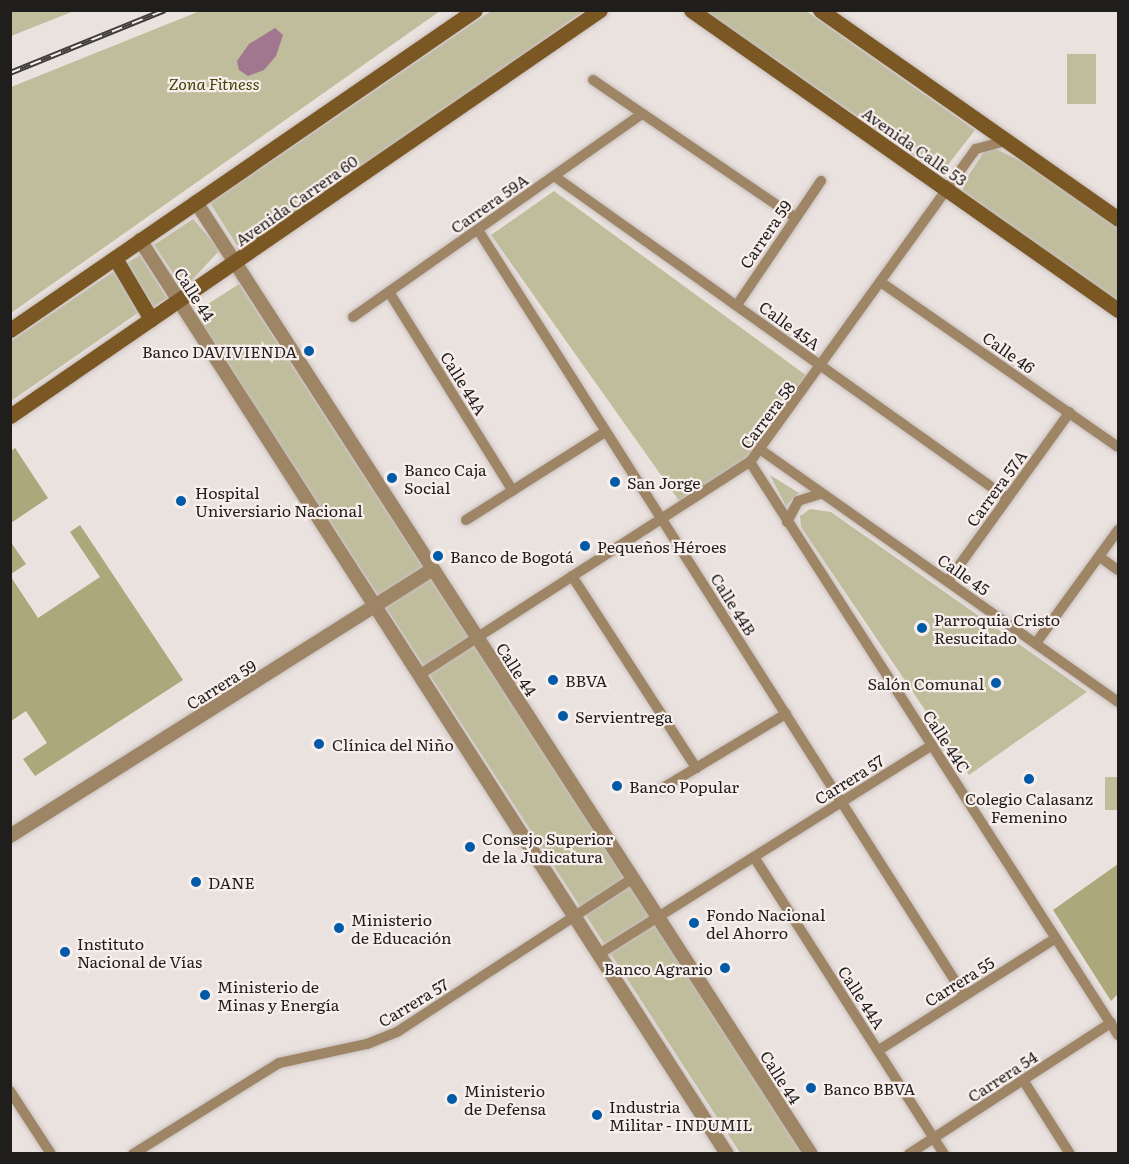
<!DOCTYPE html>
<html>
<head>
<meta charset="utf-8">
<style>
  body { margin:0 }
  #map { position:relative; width:1129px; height:1164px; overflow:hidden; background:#eae2df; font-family:Literata,serif }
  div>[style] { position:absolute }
  .green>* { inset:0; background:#bfbd9c; transform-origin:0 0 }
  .forest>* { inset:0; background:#aca87b }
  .water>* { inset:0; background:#a17790 }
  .roads { filter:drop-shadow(0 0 2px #c6bfbc) drop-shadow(0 0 2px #c6bfbc) }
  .minor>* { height:10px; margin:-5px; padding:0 5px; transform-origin:5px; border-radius:5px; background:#9e8565 }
  .tertiary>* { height:14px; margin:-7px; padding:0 7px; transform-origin:7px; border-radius:7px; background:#9e8565 }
  .secondary>* { height:15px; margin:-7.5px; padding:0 7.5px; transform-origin:7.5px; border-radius:7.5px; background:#7b5723 }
  .rail>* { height:6px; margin-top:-3px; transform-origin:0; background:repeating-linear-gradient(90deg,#f8efec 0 11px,#3f3d3a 0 22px); box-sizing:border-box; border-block:2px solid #3f3d3a }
  .dots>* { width:16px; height:16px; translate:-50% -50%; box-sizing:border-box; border:3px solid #f8efec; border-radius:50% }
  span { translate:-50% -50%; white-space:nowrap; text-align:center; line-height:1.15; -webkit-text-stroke:4.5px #f8efec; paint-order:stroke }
  .park-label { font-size:16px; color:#464107; font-style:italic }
  .street-label { font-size:16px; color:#201e1c }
  .poi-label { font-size:16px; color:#201e1c }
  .right { translate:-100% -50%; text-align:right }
  .left { translate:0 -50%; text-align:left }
  .frame { position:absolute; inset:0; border:12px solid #201e1c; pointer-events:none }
</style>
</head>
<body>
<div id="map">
  <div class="green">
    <i style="clip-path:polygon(11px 10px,74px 10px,74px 11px,11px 36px)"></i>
    <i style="clip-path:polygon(200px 11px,440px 11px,11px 313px,11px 87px)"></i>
    <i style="clip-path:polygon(491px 11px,584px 11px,241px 252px,210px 203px)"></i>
    <i style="clip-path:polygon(705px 11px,806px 11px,975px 130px,941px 174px)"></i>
    <i style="left:1067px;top:54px;width:29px;height:50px"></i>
    <i style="clip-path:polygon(986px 149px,996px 149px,1034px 167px,1118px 226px,1118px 302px,963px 191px,964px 182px)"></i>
    <i style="clip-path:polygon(554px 191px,807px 376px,748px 459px,680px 502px,491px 235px)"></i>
    <i style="clip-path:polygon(193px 219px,220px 250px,191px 281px,180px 283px,154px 245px)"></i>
    <i style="left:140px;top:255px;width:51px;height:16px;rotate:58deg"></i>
    <i style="clip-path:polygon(116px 270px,142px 310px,11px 401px,11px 341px)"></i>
    <i style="left:239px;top:284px;width:1034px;height:53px;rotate:57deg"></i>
    <i style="clip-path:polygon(770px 475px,799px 493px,786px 506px)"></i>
    <i style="clip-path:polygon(810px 509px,831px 512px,1087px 692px,969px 775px,801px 527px,800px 516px)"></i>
    <i style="left:1105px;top:777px;width:13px;height:33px"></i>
  </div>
  <div class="forest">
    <i style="clip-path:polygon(15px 448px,48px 498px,11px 523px,11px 451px)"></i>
    <i style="clip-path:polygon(80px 525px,183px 680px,35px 776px,23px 759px,47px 743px,26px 711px,11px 721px,11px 577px,38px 618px,100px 577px,70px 532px)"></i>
    <i style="clip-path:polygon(10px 541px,26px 564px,11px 574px,10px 574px)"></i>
    <i style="clip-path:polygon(1118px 864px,1118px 994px,1111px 1001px,1053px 910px)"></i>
  </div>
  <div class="water">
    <i style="clip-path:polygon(275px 28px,283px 35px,276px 56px,264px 70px,248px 76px,239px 70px,237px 61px,249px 44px)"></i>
  </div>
  <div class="roads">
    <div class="minor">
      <i style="left:593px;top:80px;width:245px;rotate:34.2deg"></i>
      <i style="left:554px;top:176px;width:556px;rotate:35.41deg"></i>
      <i style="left:478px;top:230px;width:906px;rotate:57.57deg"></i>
      <i style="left:882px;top:283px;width:287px;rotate:34.8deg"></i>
      <i style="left:389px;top:292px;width:234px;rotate:58.1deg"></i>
      <i style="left:737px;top:305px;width:150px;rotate:-55.9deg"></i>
      <i style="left:353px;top:317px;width:353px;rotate:-35.1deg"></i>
      <i style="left:761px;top:450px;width:437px;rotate:35.2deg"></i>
      <i style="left:750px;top:462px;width:681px;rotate:57.29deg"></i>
      <i style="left:466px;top:520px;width:165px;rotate:-32.3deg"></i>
      <i style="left:787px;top:522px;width:24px;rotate:-62deg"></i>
      <i style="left:798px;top:501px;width:23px;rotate:-18deg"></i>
      <i style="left:1100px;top:557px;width:22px;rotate:36deg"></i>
      <i style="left:572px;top:576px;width:229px;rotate:57.1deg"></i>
      <i style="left:948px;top:581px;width:208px;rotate:-54.2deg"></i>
      <i style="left:1036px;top:643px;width:140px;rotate:-54deg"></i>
      <i style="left:419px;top:675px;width:394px;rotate:-32.8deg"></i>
      <i style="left:750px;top:462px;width:386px;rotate:-54.2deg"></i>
      <i style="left:976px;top:149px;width:31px;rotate:-15deg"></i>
      <i style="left:661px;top:789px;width:146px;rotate:-31deg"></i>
      <i style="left:754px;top:857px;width:353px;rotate:57.4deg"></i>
      <i style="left:599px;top:954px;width:393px;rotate:-32.1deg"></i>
      <i style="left:879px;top:1050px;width:209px;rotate:-32.3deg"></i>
      <i style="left:1023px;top:1080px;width:88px;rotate:57.6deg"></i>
      <i style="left:10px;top:1091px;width:75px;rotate:56.9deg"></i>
      <i style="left:133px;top:1154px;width:172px;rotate:-31.9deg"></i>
      <i style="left:279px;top:1063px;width:90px;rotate:-12.2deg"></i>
      <i style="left:367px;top:1044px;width:32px;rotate:-22deg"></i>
      <i style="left:397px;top:1032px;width:282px;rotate:-33.1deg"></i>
      <i style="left:909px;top:1154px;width:241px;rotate:-33deg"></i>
    </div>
    <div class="tertiary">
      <i style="left:196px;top:202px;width:1133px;rotate:57.14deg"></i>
      <i style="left:140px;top:240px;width:1086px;rotate:57.29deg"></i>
      <i style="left:10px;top:836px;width:500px;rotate:-32.26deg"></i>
    </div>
    <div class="secondary">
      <i style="left:691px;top:10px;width:522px;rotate:35.09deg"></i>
      <i style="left:820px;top:10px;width:364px;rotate:35deg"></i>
      <i style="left:115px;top:258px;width:71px;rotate:59.5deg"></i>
      <i style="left:10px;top:330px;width:564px;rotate:-34.53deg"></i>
      <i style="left:10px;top:416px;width:716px;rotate:-34.53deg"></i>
    </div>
  </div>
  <div class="rail">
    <i style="left:10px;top:73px;width:167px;rotate:-22.1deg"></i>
  </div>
  <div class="dots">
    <i style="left:309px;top:351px;background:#015aa8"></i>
    <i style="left:392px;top:478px;background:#015aa8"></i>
    <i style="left:615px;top:482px;background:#015aa8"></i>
    <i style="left:181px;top:501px;background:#015aa8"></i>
    <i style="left:585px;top:546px;background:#015aa8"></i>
    <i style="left:438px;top:556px;background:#015aa8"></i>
    <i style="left:922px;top:628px;background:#015aa8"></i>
    <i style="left:553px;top:680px;background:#015aa8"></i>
    <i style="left:996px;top:683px;background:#015aa8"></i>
    <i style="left:563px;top:716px;background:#015aa8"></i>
    <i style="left:319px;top:744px;background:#015aa8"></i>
    <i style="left:1029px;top:779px;background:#015aa8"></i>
    <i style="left:617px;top:786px;background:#015aa8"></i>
    <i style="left:470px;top:847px;background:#015aa8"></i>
    <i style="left:196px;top:882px;background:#015aa8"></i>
    <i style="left:694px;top:923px;background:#015aa8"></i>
    <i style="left:339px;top:928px;background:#015aa8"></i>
    <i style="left:65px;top:952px;background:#015aa8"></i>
    <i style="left:725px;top:968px;background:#015aa8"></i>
    <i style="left:205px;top:995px;background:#015aa8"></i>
    <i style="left:811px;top:1088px;background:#015aa8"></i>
    <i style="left:452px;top:1099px;background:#015aa8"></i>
    <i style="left:597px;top:1115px;background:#015aa8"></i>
  </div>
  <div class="park-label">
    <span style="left:214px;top:83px">Zona Fitness</span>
  </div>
  <div class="street-label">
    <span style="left:915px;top:146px;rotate:35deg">Avenida Calle 53</span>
    <span style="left:296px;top:200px;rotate:-35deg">Avenida Carrera 60</span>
    <span style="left:489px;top:203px;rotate:-35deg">Carrera 59A</span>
    <span style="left:765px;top:234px;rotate:-56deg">Carrera 59</span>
    <span style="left:195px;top:294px;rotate:57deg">Calle 44</span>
    <span style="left:790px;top:325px;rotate:36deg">Calle 45A</span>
    <span style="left:1009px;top:352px;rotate:35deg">Calle 46</span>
    <span style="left:464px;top:383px;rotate:58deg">Calle 44A</span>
    <span style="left:767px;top:415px;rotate:-53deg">Carrera 58</span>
    <span style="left:996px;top:488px;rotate:-54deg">Carrera 57A</span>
    <span style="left:964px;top:574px;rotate:35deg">Calle 45</span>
    <span style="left:734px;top:604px;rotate:58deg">Calle 44B</span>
    <span style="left:517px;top:669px;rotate:57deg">Calle 44</span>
    <span style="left:221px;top:684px;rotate:-32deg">Carrera 59</span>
    <span style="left:947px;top:741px;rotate:57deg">Calle 44C</span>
    <span style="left:849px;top:779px;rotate:-32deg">Carrera 57</span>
    <span style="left:959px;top:981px;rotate:-32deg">Carrera 55</span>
    <span style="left:862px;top:997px;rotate:57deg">Calle 44A</span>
    <span style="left:413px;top:1002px;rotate:-31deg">Carrera 57</span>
    <span style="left:1002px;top:1076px;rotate:-33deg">Carrera 54</span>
    <span style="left:781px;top:1077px;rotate:57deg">Calle 44</span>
  </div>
  <div class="poi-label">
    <span class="right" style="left:297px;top:351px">Banco DAVIVIENDA</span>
    <span class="left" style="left:404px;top:478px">Banco Caja<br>Social</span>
    <span class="left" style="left:627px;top:482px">San Jorge</span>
    <span class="left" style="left:195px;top:501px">Hospital<br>Universiario Nacional</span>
    <span class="left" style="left:597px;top:546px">Pequeños Héroes</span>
    <span class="left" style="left:450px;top:556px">Banco de Bogotá</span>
    <span class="left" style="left:934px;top:628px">Parroquia Cristo<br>Resucitado</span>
    <span class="left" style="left:565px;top:680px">BBVA</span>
    <span class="right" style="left:984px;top:683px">Salón Comunal</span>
    <span class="left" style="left:575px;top:716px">Servientrega</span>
    <span class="left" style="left:332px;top:744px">Clínica del Niño</span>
    <span class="left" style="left:629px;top:786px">Banco Popular</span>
    <span style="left:1029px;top:807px">Colegio Calasanz<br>Femenino</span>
    <span class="left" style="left:482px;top:847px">Consejo Superior<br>de la Judicatura</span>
    <span class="left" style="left:208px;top:882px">DANE</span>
    <span class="left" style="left:706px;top:923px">Fondo Nacional<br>del Ahorro</span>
    <span class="left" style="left:351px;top:928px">Ministerio<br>de Educación</span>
    <span class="left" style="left:77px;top:952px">Instituto<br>Nacional de Vías</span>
    <span class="right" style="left:713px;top:968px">Banco Agrario</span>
    <span class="left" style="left:217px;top:995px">Ministerio de<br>Minas y Energía</span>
    <span class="left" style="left:823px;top:1088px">Banco BBVA</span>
    <span class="left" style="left:464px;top:1099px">Ministerio<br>de Defensa</span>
    <span class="left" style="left:609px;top:1115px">Industria<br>Militar - INDUMIL</span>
  </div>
  <div class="frame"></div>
</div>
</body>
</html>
